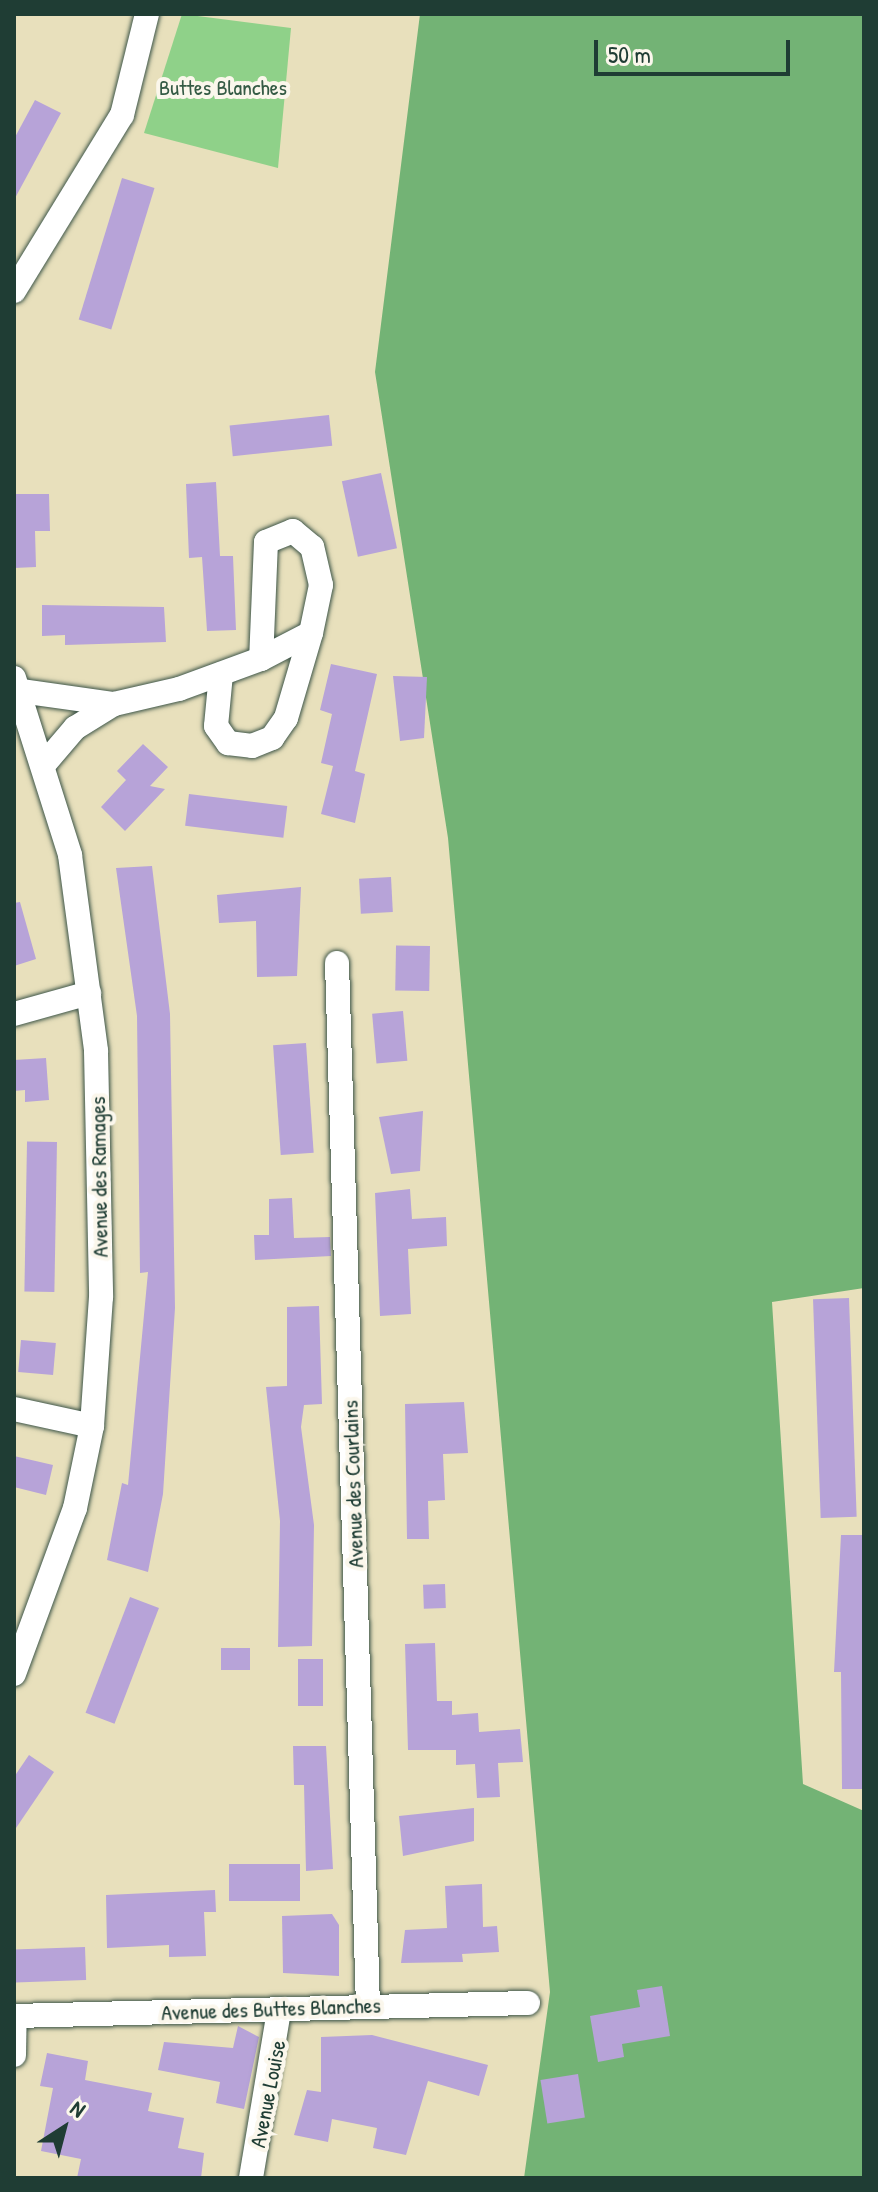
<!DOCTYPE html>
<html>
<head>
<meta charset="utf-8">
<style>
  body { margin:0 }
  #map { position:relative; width:878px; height:2192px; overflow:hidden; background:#e8e0bc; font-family:"Patrick Hand",sans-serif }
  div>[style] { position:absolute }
  .green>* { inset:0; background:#8fd189 }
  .forest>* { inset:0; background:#73b375 }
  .building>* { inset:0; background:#b7a3d8; transform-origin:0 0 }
  .roads { filter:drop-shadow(0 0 2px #3d5548) drop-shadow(0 0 2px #3d5548) }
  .minor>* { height:24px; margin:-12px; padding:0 12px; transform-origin:12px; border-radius:12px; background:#fff }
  span { translate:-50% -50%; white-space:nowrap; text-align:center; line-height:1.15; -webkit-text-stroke:8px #fbf7ec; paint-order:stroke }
  .park-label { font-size:22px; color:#355b45 }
  .street-label { font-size:22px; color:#1f3d34 }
  .frame { position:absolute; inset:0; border:16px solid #1f3d34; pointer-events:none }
  .north { position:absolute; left:24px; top:2088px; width:80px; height:80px; -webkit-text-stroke:6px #fbf7ec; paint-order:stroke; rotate:36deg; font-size:22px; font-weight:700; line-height:32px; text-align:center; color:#1f3d34 }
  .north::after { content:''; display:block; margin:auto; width:28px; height:36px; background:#1f3d34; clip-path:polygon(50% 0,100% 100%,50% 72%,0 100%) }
  .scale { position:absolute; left:594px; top:40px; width:196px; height:36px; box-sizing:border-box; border:4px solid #1f3d34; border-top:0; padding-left:10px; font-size:24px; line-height:28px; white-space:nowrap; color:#1f3d34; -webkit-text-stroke:6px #fbf7ec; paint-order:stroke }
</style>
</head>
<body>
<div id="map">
  <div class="green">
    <i style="clip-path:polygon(182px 14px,291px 28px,278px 168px,144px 133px)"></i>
  </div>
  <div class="forest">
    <i style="clip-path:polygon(420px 14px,864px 14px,864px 1288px,772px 1302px,803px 1784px,864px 1811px,864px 2178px,524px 2178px,550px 1992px,448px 838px,375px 372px)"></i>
  </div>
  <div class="building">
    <i style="clip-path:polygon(35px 100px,61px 113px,14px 200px,14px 139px)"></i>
    <i style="left:122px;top:178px;width:34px;height:148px;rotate:17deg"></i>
    <i style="left:329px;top:415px;width:31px;height:100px;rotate:84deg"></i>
    <i style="left:381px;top:473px;width:77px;height:40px;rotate:78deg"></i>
    <i style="clip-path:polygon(216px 482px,220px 556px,233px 556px,236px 630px,207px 631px,202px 557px,189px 558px,186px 484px)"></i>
    <i style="clip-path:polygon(14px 494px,49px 494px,50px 531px,35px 531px,36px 567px,14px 568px)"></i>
    <i style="clip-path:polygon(42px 605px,164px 607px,166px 642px,65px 645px,65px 635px,42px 636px)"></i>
    <i style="clip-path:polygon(331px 664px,377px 674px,355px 771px,365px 774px,355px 823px,321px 814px,333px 766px,321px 763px,332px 714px,320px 710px)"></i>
    <i style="clip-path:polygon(393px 676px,427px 677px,424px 738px,400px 741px)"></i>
    <i style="clip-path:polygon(143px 744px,168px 767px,150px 786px,165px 789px,125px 831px,101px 807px,126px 780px,117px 771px)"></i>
    <i style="left:189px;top:794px;width:99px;height:32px;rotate:7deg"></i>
    <i style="clip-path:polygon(152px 866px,170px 1014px,175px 1308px,163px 1494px,148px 1572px,107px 1560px,122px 1483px,128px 1485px,148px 1272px,140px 1273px,137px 1016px,116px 868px)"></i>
    <i style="left:391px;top:877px;width:35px;height:32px;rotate:87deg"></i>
    <i style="clip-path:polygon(301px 887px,297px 976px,257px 977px,256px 921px,219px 923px,217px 895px)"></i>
    <i style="clip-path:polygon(20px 902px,36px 959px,14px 966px,14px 903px)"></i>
    <i style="left:430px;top:946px;width:45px;height:34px;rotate:91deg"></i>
    <i style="left:403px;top:1011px;width:50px;height:31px;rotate:85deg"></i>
    <i style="left:306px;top:1043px;width:110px;height:33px;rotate:86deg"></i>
    <i style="clip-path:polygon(46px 1058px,49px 1100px,25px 1102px,25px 1090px,14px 1091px,14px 1060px)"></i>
    <i style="clip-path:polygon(423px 1111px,420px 1171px,391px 1174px,379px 1117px)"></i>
    <i style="left:57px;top:1142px;width:150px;height:30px;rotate:91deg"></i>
    <i style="clip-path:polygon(410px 1189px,412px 1219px,446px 1217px,447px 1246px,408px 1249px,411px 1314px,380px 1316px,375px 1193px)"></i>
    <i style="clip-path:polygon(292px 1198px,294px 1238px,330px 1237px,331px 1256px,255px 1260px,254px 1235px,269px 1235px,269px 1199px)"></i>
    <i style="left:849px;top:1298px;width:219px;height:36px;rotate:88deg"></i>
    <i style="clip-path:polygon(319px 1306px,322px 1404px,304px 1405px,301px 1427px,314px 1525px,312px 1646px,278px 1647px,280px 1521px,266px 1387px,287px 1386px,287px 1307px)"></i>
    <i style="left:21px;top:1340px;width:35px;height:32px;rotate:5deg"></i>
    <i style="clip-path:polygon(464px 1402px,468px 1453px,443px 1454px,445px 1500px,428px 1501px,429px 1539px,407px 1539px,405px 1404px)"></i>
    <i style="clip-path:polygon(14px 1456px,53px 1465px,46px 1495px,14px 1487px)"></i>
    <i style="clip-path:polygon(841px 1535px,864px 1535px,864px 1789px,842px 1789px,841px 1672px,834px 1672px)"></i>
    <i style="left:445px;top:1584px;width:24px;height:22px;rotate:88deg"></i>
    <i style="left:130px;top:1597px;width:31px;height:124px;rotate:21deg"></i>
    <i style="clip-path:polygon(435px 1643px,437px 1701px,452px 1701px,452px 1715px,478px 1713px,479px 1732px,520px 1729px,523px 1762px,498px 1763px,500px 1797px,477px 1798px,475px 1764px,456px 1765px,456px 1750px,408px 1750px,405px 1644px)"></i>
    <i style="left:221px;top:1648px;width:29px;height:22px"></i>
    <i style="left:298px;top:1659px;width:25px;height:47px"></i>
    <i style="clip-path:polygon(293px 1746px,326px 1746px,333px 1869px,306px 1871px,304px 1785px,294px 1785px)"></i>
    <i style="clip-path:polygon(29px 1755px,54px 1772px,14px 1831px,14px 1777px)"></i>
    <i style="clip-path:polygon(474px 1808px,474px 1841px,403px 1856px,399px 1816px)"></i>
    <i style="left:300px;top:1864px;width:37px;height:71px;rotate:90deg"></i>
    <i style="clip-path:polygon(482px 1884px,483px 1927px,497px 1926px,499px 1952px,462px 1954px,463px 1962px,401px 1963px,405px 1930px,447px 1928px,445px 1886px)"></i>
    <i style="clip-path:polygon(215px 1890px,216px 1912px,204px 1912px,206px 1956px,169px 1957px,169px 1945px,107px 1948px,106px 1895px)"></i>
    <i style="clip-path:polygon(332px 1914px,339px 1925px,339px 1976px,283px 1973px,282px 1916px)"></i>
    <i style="left:85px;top:1947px;width:33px;height:71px;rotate:88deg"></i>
    <i style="clip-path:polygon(662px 1986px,670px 2036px,622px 2044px,624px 2057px,598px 2062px,590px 2016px,640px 2007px,637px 1990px)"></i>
    <i style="clip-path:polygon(238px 2026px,259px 2037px,244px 2109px,216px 2103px,220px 2082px,158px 2070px,164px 2042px,233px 2048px)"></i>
    <i style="clip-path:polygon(372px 2035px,488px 2065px,479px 2096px,428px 2081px,406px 2155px,373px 2148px,377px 2128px,332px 2119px,328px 2142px,294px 2135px,307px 2090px,321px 2092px,321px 2037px)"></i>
    <i style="clip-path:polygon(47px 2053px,88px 2061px,85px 2080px,152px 2093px,148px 2111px,184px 2118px,178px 2148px,204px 2153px,201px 2178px,77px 2178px,81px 2159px,41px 2151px,53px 2088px,40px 2086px)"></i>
    <i style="left:578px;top:2074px;width:44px;height:38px;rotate:81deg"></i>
  </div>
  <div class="roads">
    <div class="minor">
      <i style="left:14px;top:291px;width:206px;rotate:-58.5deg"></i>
      <i style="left:122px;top:115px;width:104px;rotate:-76.1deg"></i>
      <i style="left:221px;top:674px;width:52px;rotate:95.5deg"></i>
      <i style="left:216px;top:726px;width:21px;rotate:55deg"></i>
      <i style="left:228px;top:743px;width:24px;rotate:7deg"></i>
      <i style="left:252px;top:746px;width:22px;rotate:-22deg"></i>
      <i style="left:272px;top:738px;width:24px;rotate:-55deg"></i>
      <i style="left:286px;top:718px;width:89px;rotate:-73.6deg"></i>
      <i style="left:14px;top:678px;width:186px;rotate:72.4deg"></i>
      <i style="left:70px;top:855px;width:198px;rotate:82.4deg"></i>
      <i style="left:96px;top:1051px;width:246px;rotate:88.8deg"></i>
      <i style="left:101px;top:1297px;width:129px;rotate:94deg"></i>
      <i style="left:92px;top:1426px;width:84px;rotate:101.7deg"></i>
      <i style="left:75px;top:1508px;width:177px;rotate:110.2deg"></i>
      <i style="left:21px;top:691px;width:94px;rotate:8deg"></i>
      <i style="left:114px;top:704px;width:67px;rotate:-13deg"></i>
      <i style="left:179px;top:689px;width:87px;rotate:-20.1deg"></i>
      <i style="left:261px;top:659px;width:56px;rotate:-27.5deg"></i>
      <i style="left:311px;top:633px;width:49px;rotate:-78.2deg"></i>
      <i style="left:321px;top:585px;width:39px;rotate:-103deg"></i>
      <i style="left:312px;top:547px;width:25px;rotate:-140deg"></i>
      <i style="left:293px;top:531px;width:29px;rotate:158deg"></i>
      <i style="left:266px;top:542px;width:117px;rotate:92.4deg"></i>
      <i style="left:46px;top:762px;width:45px;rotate:-49.5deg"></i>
      <i style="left:75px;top:728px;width:46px;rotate:-31.6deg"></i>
      <i style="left:337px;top:963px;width:1042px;rotate:88.3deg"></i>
      <i style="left:14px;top:1014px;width:78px;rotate:-15.6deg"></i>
      <i style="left:14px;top:1409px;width:80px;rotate:12.3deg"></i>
      <i style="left:14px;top:2016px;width:514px;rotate:-1.45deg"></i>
      <i style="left:14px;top:2055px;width:39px;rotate:-89deg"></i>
      <i style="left:251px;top:2178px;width:170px;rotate:-80.5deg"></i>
    </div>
  </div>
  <div class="park-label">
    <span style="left:223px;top:88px">Buttes Blanches</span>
  </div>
  <div class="street-label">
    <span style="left:99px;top:1177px;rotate:-91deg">Avenue des Ramages</span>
    <span style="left:353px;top:1484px;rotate:-92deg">Avenue des Courlains</span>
    <span style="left:271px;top:2009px;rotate:-2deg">Avenue des Buttes Blanches</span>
    <span style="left:268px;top:2094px;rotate:-79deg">Avenue Louise</span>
  </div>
  <div class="frame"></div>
  <div class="north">N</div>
  <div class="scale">50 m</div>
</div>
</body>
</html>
